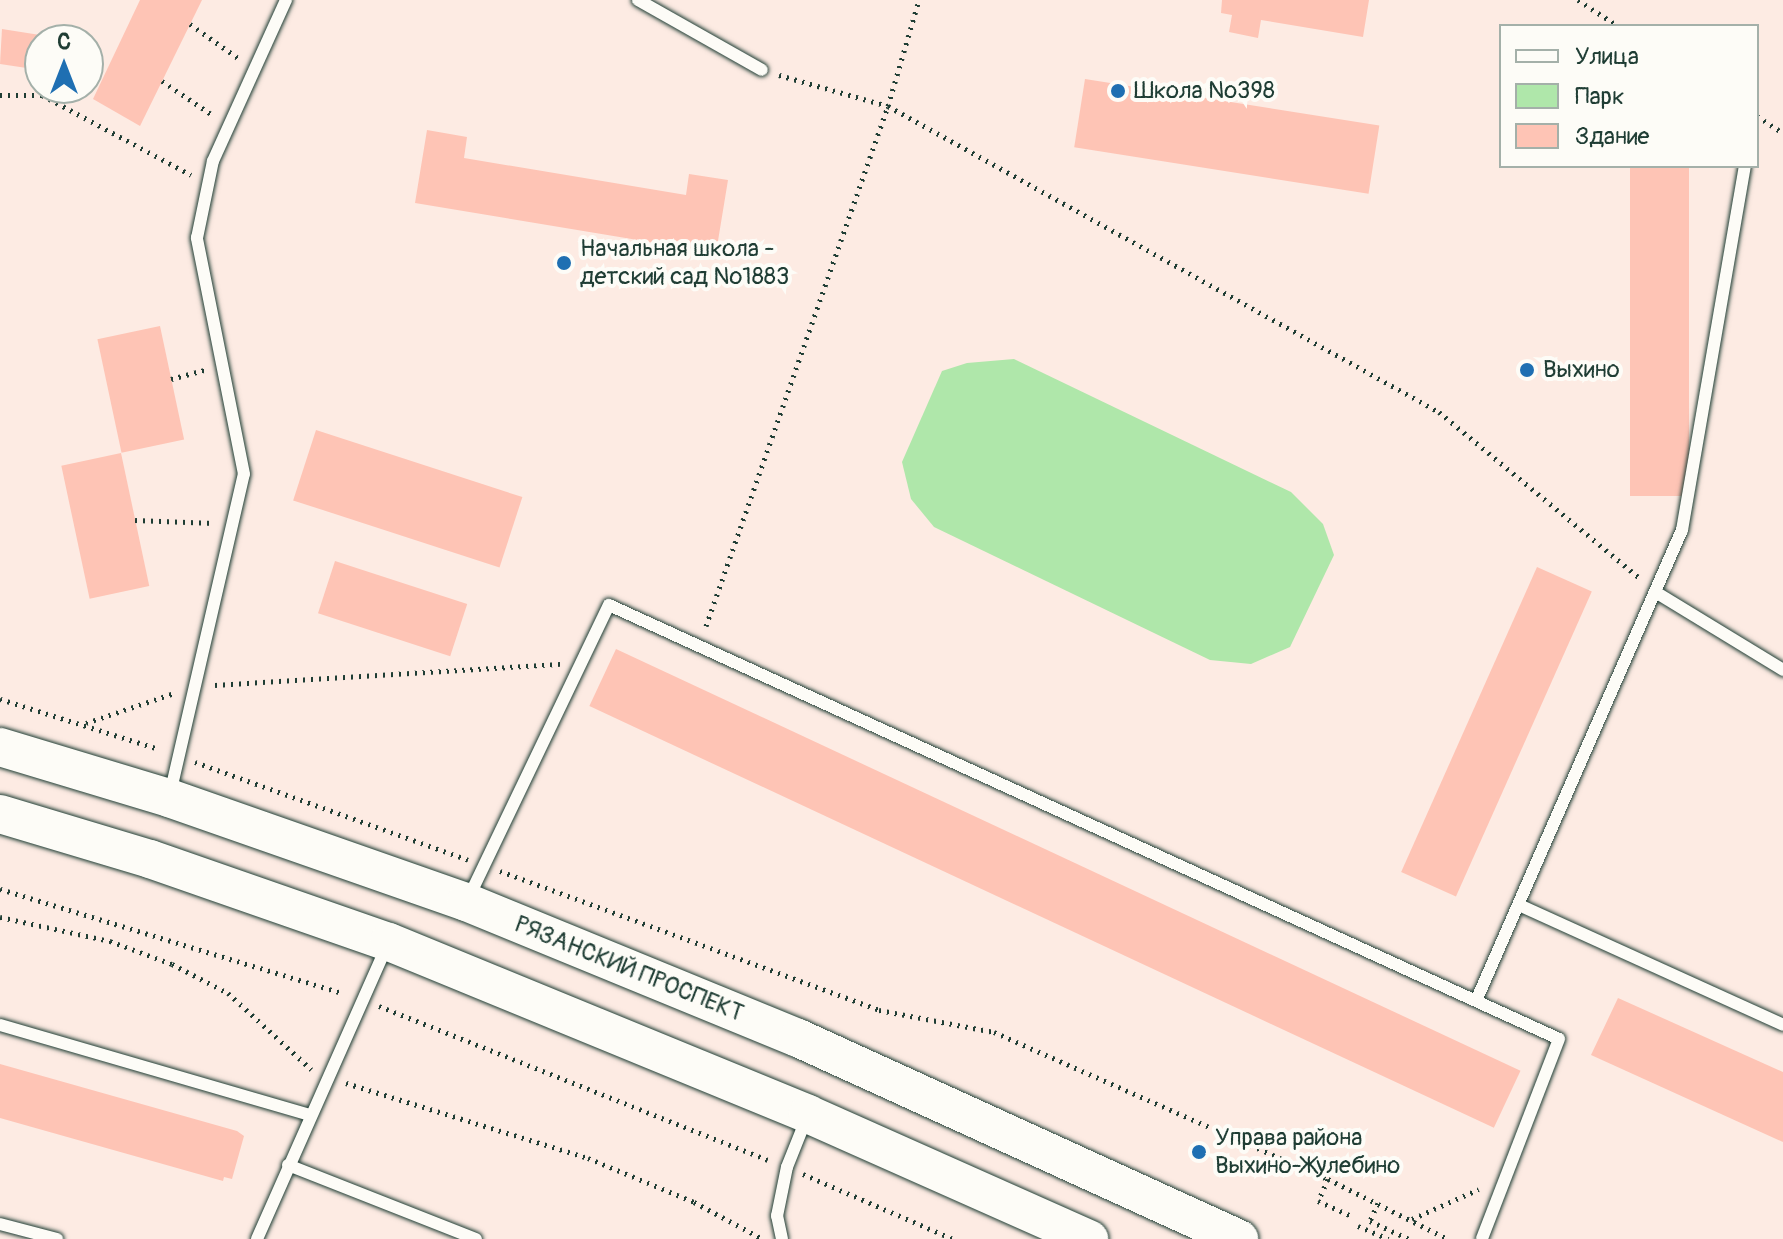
<!DOCTYPE html>
<html>
<head>
<meta charset="utf-8">
<style>
  body { margin:0 }
  #map { position:relative; width:1783px; height:1239px; overflow:hidden; background:#fdebe3; font-family:Pangolin,sans-serif }
  div>[style] { position:absolute }
  .green>* { inset:0; background:#afe7aa }
  .building>* { inset:0; background:#fec4b5; transform-origin:0 0 }
  .path>* { height:5px; margin-top:-2.5px; transform-origin:0; background:repeating-linear-gradient(90deg,#1f3d34 0 2px,transparent 0 8px) }
  .roads { filter:drop-shadow(0 0 2px #1f3d34) drop-shadow(0 0 2px #1f3d34) }
  .lane>* { height:12px; margin:-6px; padding:0 6px; transform-origin:6px; border-radius:6px; background:#fdfcf7 }
  .primary>* { height:38px; margin:-19px; padding:0 19px; transform-origin:19px; border-radius:19px; background:#fdfcf7 }
  .dots>* { width:22px; height:22px; translate:-50% -50%; box-sizing:border-box; border:4px solid #fdfcf7; border-radius:50% }
  span { translate:-50% -50%; white-space:nowrap; text-align:center; line-height:1.15; -webkit-text-stroke:8px #fdfcf7; paint-order:stroke }
  .poi-label { font-size:24px; color:#1f3d34 }
  .left { translate:0 -50%; text-align:left }
  .street-label { font-size:24px; color:#1f3d34 }
  .legend { position:absolute; left:1499px; top:24px; width:260px; height:144px; box-sizing:border-box; background:#fdfcf7; border:2px solid #a4b0a9; margin:0; padding:10px 14px; list-style:none; font-size:24px; color:#1f3d34 }
  .legend li { display:flex; align-items:center; gap:16px; height:40px }
  .legend b { width:40px; border:2px solid #a4b0a9 }
  .north { position:absolute; left:24px; top:24px; width:80px; height:80px; box-sizing:border-box; background:#fdfcf7; border:2px solid #a4b0a9; border-radius:50%; rotate:0deg; font-size:22px; font-weight:700; line-height:32px; text-align:center; color:#1f3d34 }
  .north::after { content:''; display:block; margin:auto; width:28px; height:36px; background:#1f6fb2; clip-path:polygon(50% 0,100% 100%,50% 72%,0 100%) }
</style>
</head>
<body>
<div id="map">
  <div class="green">
    <i style="clip-path:polygon(1014px 359px,1291px 492px,1323px 524px,1334px 555px,1290px 647px,1251px 664px,1210px 660px,934px 527px,911px 499px,902px 462px,942px 371px,967px 363px)"></i>
  </div>
  <div class="building">
    <i style="clip-path:polygon(140px 0,202px 0,140px 126px,93px 99px)"></i>
    <i style="clip-path:polygon(1222px 0,1369px 0,1363px 37px,1261px 20px,1258px 38px,1229px 32px,1232px 15px,1221px 13px)"></i>
    <i style="clip-path:polygon(2px 29px,40px 35px,40px 70px,0 64px)"></i>
    <i style="left:1085px;top:79px;width:298px;height:69px;rotate:9deg"></i>
    <i style="clip-path:polygon(427px 130px,467px 137px,464px 158px,686px 195px,689px 174px,728px 180px,716px 253px,415px 203px)"></i>
    <i style="left:1630px;top:166px;width:59px;height:330px"></i>
    <i style="left:160px;top:326px;width:116px;height:64px;rotate:78deg"></i>
    <i style="left:316px;top:430px;width:217px;height:74px;rotate:18deg"></i>
    <i style="left:121px;top:453px;width:136px;height:61px;rotate:78deg"></i>
    <i style="left:335px;top:561px;width:139px;height:55px;rotate:18deg"></i>
    <i style="left:1537px;top:567px;width:60px;height:334px;rotate:24deg"></i>
    <i style="left:616px;top:649px;width:998px;height:63px;rotate:25deg"></i>
    <i style="clip-path:polygon(1618px 998px,1783px 1072px,1783px 1142px,1591px 1055px)"></i>
    <i style="clip-path:polygon(0 1064px,237px 1131px,244px 1136px,232px 1179px,224px 1177px,223px 1181px,0 1118px)"></i>
  </div>
  <div class="path">
    <i style="left:1578px;top:0;width:48px;rotate:33deg"></i>
    <i style="left:190px;top:24px;width:59px;rotate:35.3deg"></i>
    <i style="left:779px;top:75px;width:113px;rotate:15.9deg"></i>
    <i style="left:888px;top:106px;width:630px;rotate:29.05deg"></i>
    <i style="left:1439px;top:412px;width:262px;rotate:39.6deg"></i>
    <i style="left:162px;top:81px;width:63px;rotate:33.9deg"></i>
    <i style="left:0;top:95px;width:42px"></i>
    <i style="left:42px;top:95px;width:169px;rotate:28.2deg"></i>
    <i style="left:1757px;top:116px;width:31px;rotate:33deg"></i>
    <i style="left:171px;top:379px;width:35px;rotate:-15deg"></i>
    <i style="left:135px;top:520px;width:79px;rotate:2.2deg"></i>
    <i style="left:706px;top:626px;width:551px;rotate:-70.71deg"></i>
    <i style="left:888px;top:106px;width:110px;rotate:-73.7deg"></i>
    <i style="left:215px;top:685px;width:346px;rotate:-3.5deg"></i>
    <i style="left:0;top:699px;width:167px;rotate:17.5deg"></i>
    <i style="left:86px;top:723px;width:93px;rotate:-18.8deg"></i>
    <i style="left:195px;top:762px;width:290px;rotate:19.7deg"></i>
    <i style="left:500px;top:871px;width:404px;rotate:20.1deg"></i>
    <i style="left:879px;top:1010px;width:117px;rotate:10.8deg"></i>
    <i style="left:994px;top:1032px;width:365px;rotate:23.8deg"></i>
    <i style="left:1328px;top:1179px;width:134px;rotate:26.6deg"></i>
    <i style="left:0;top:889px;width:358px;rotate:16.9deg"></i>
    <i style="left:0;top:917px;width:113px;rotate:12.3deg"></i>
    <i style="left:110px;top:941px;width:66px;rotate:20.4deg"></i>
    <i style="left:172px;top:964px;width:63px;rotate:27.4deg"></i>
    <i style="left:228px;top:993px;width:113px;rotate:42.5deg"></i>
    <i style="left:379px;top:1006px;width:418px;rotate:21.6deg"></i>
    <i style="left:346px;top:1083px;width:253px;rotate:17.2deg"></i>
    <i style="left:588px;top:1158px;width:115px;rotate:22.5deg"></i>
    <i style="left:694px;top:1202px;width:78px;rotate:28.2deg"></i>
    <i style="left:803px;top:1174px;width:163px;rotate:23.4deg"></i>
    <i style="left:1328px;top:1179px;width:24px;rotate:114deg"></i>
    <i style="left:1318px;top:1201px;width:35px;rotate:24deg"></i>
    <i style="left:1378px;top:1203px;width:20px;rotate:114deg"></i>
    <i style="left:1370px;top:1221px;width:43px;rotate:24.8deg"></i>
    <i style="left:1412px;top:1219px;width:73px;rotate:-24.1deg"></i>
    <i style="left:1358px;top:1226px;width:33px;rotate:23deg"></i>
  </div>
  <div class="roads">
    <div class="lane">
      <i style="left:638px;top:0;width:142px;rotate:29.4deg"></i>
      <i style="left:1657px;top:593px;width:148px;rotate:31.4deg"></i>
      <i style="left:170px;top:794px;width:328px;rotate:-77deg"></i>
      <i style="left:244px;top:474px;width:241px;rotate:-101.3deg"></i>
      <i style="left:197px;top:238px;width:79px;rotate:-78.3deg"></i>
      <i style="left:213px;top:161px;width:177px;rotate:-65.6deg"></i>
      <i style="left:468px;top:899px;width:326px;rotate:-64.4deg"></i>
      <i style="left:609px;top:605px;width:1044px;rotate:24.55deg"></i>
      <i style="left:1559px;top:1039px;width:214px;rotate:111.1deg"></i>
      <i style="left:1519px;top:905px;width:290px;rotate:24.4deg"></i>
      <i style="left:1476px;top:1001px;width:514px;rotate:-66.38deg"></i>
      <i style="left:1682px;top:530px;width:369px;rotate:-80.2deg"></i>
      <i style="left:0;top:1025px;width:322px;rotate:16.2deg"></i>
      <i style="left:288px;top:1165px;width:202px;rotate:21.5deg"></i>
      <i style="left:0;top:1224px;width:59px;rotate:14.7deg"></i>
      <i style="left:257px;top:1239px;width:321px;rotate:-66.1deg"></i>
      <i style="left:782px;top:1239px;width:24px;rotate:-102deg"></i>
      <i style="left:777px;top:1216px;width:50px;rotate:-78.5deg"></i>
      <i style="left:787px;top:1167px;width:54px;rotate:-68.2deg"></i>
    </div>
    <div class="primary">
      <i style="left:0;top:747px;width:177px;rotate:16.8deg"></i>
      <i style="left:169px;top:798px;width:315px;rotate:19.3deg"></i>
      <i style="left:466px;top:902px;width:359px;rotate:22.3deg"></i>
      <i style="left:798px;top:1038px;width:485px;rotate:24.5deg"></i>
      <i style="left:0;top:814px;width:157px;rotate:16.7deg"></i>
      <i style="left:150px;top:859px;width:253px;rotate:19.2deg"></i>
      <i style="left:389px;top:942px;width:453px;rotate:22.3deg"></i>
      <i style="left:808px;top:1114px;width:308px;rotate:24deg"></i>
    </div>
  </div>
  <div class="dots">
    <i style="left:1118px;top:91px;background:#1f6fb2"></i>
    <i style="left:564px;top:263px;background:#1f6fb2"></i>
    <i style="left:1527px;top:370px;background:#1f6fb2"></i>
    <i style="left:1199px;top:1152px;background:#1f6fb2"></i>
  </div>
  <div class="poi-label">
    <span class="left" style="left:1134px;top:91px">Школа №398</span>
    <span class="left" style="left:580px;top:263px">Начальная школа -<br>детский сад №1883</span>
    <span class="left" style="left:1543px;top:370px">Выхино</span>
    <span class="left" style="left:1215px;top:1152px">Управа района<br>Выхино-Жулебино</span>
  </div>
  <div class="street-label">
    <span style="left:629px;top:969px;rotate:22deg">РЯЗАНСКИЙ ПРОСПЕКТ</span>
  </div>
  <ul class="legend">
  <li><b style="height:10px;background:#fdfcf7"></b>Улица</li>
  <li><b style="height:22px;background:#afe7aa"></b>Парк</li>
  <li><b style="height:22px;background:#fec4b5"></b>Здание</li>
  </ul>
  <div class="north">С</div>
</div>
</body>
</html>
